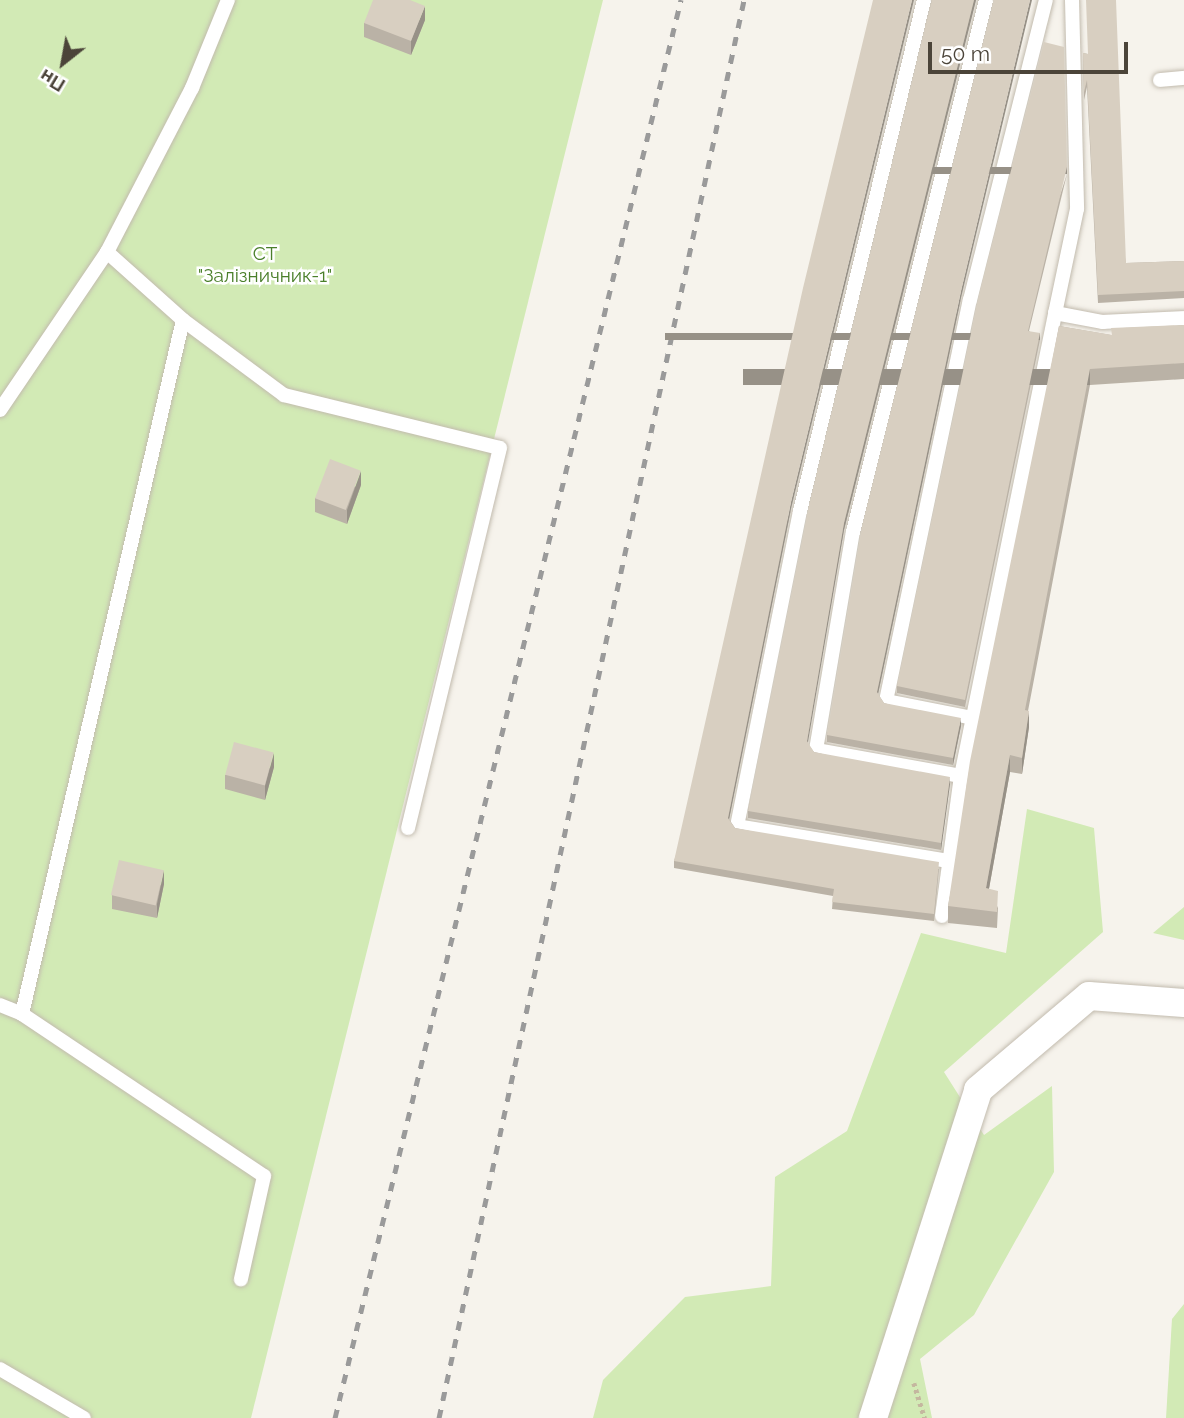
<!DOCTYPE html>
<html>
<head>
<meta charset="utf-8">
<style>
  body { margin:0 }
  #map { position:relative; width:1184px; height:1418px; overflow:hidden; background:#f6f3ec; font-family:Raleway,sans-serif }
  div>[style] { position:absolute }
  .green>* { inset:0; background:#d2eab5 }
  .path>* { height:4.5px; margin-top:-2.25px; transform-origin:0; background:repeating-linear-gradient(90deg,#c4b79f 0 3.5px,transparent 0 7px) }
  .roads { filter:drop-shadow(0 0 2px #c2bbae) drop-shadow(0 0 2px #c2bbae) }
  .service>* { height:14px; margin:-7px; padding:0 7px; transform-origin:7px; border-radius:7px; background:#fff }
  .minor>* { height:28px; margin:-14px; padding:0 14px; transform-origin:14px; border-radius:14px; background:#fff }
  .rail>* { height:5px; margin-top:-2.5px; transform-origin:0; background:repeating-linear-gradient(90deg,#9a9a9a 0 9px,transparent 0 18px) }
  .wall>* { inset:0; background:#bab2a6 }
  .shaded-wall>* { inset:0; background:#979187; transform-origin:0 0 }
  .building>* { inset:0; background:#d8cfc1; transform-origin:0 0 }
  span { translate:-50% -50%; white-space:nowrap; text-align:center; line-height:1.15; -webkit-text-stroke:5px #fff; paint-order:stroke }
  .park-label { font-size:19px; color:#4a7f2a }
  .north { position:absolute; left:28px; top:28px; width:70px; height:70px; -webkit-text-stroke:5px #fff; paint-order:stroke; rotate:211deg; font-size:19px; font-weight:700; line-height:28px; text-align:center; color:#4b4439 }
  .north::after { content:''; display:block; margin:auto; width:24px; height:32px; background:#4b4439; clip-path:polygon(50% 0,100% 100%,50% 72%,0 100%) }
  .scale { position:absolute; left:928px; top:42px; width:200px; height:32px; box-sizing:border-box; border:4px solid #4b4439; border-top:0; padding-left:9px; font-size:21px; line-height:24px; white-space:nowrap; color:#4b4439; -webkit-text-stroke:5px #fff; paint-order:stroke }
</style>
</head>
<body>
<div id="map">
  <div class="green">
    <i style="clip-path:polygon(0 0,603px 0,251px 1418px,0 1418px)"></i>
    <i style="clip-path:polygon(1027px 809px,1094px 828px,1103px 932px,944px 1072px,984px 1135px,1052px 1086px,1054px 1172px,974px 1315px,920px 1359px,932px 1418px,593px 1418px,603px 1380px,685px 1297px,771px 1286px,775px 1177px,847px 1131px,921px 933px,1006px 953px)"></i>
    <i style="clip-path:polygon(1184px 907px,1184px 940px,1153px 933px)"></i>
    <i style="clip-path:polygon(1184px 1304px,1184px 1418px,1166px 1418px,1172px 1319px)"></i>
  </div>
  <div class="path">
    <i style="left:914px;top:1383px;width:37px;rotate:73deg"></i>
  </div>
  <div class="roads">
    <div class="service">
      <i style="left:924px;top:0;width:526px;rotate:103.64deg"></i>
      <i style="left:800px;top:511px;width:321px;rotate:101.3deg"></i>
      <i style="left:737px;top:826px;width:215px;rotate:9.4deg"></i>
      <i style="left:1072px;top:0;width:209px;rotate:88.6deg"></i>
      <i style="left:1077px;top:209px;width:106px;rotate:101.9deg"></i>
      <i style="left:1055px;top:313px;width:49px;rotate:10.6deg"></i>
      <i style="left:1103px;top:322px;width:81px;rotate:-2.8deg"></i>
      <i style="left:1160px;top:80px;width:24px;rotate:-5deg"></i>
      <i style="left:107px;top:252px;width:102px;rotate:41.8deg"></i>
      <i style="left:183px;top:320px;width:126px;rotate:36.6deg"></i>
      <i style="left:284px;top:395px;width:222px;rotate:13.8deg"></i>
      <i style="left:500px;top:448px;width:391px;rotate:103.6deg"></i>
      <i style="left:0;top:410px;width:191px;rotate:-55.9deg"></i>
      <i style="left:107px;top:252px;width:185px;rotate:-62.6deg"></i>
      <i style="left:192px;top:88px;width:95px;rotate:-67.8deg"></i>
      <i style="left:973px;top:718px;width:89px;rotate:-168.9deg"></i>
      <i style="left:886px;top:701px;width:410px;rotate:-78.2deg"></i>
      <i style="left:970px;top:300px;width:309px;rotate:-75.8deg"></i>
      <i style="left:961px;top:776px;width:147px;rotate:-169.8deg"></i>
      <i style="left:816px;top:750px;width:221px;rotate:-80.4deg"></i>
      <i style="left:853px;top:532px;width:548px;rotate:-75.96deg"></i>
      <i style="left:942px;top:916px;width:141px;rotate:-82.3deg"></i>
      <i style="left:961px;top:776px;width:472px;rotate:-78.5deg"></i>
      <i style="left:0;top:1005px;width:24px;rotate:22deg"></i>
      <i style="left:22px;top:1014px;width:712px;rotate:-76.94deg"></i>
      <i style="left:22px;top:1014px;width:291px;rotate:33.8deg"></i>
      <i style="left:264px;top:1176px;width:106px;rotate:102.6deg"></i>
      <i style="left:0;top:1369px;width:97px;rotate:30.3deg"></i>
    </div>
    <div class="minor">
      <i style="left:873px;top:1418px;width:344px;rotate:-72.2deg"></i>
      <i style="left:978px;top:1090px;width:145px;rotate:-40.3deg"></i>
      <i style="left:1089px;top:996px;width:95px;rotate:4.2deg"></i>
    </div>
  </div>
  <div class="rail">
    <i style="left:335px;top:1418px;width:1460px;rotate:-76.29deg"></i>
    <i style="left:439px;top:1418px;width:1450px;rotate:-77.86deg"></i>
  </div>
  <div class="wall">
    <i style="clip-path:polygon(932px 0,976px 0,844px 530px,807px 743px,814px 752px,950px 784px,941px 850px,748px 818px,748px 811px)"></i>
    <i style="clip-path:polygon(425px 20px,411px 55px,364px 37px,364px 23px)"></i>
    <i style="clip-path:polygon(1083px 53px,1088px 54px,1126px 263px,1184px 261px,1184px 298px,1098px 303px,1087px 87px,1084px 100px)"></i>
    <i style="clip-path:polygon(1067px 174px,1029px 331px,1040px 340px,965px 707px,897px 693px,897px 686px)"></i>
    <i style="clip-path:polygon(961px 298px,878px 694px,884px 703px,961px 726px,953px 765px,827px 742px,827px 735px)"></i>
    <i style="clip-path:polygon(1184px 325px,1184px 379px,1090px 385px,1028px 711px,1029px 727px,1022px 774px,1010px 772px,989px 889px,998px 908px,997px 928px,948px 923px,948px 906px,1059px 326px,1111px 335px)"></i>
    <i style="clip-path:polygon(361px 485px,347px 524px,315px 512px,315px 498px)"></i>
    <i style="clip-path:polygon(791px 509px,729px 819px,735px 828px,939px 869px,934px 921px,832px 909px,833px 896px,674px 868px,674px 861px)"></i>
    <i style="clip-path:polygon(274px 767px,265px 800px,225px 789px,225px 775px)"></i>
    <i style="clip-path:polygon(164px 884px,157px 918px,112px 909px,112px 895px)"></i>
  </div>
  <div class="shaded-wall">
    <i style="clip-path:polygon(912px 0,914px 0,791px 509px,728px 825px,728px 818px,791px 502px)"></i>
    <i style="clip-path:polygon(974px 0,976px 0,844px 530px,807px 748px,807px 741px,844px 523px)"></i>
    <i style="clip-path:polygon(1030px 0,1032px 0,961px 298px,877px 699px,877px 692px,961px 291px)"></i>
    <i style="clip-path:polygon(425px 6px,425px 20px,411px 55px,411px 41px)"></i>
    <i style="left:1067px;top:167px;width:7px;height:169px;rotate:90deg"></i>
    <i style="left:1040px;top:333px;width:7px;height:375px;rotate:90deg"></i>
    <i style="left:1090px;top:369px;width:16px;height:347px;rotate:90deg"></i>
    <i style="clip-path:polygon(361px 471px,361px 485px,347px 524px,347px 510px)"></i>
    <i style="clip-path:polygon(1029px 711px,1029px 727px,1022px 774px,1022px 758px)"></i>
    <i style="clip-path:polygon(961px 718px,961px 726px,953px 765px,953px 758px)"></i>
    <i style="clip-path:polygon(274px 753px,274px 767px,265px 800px,265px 786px)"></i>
    <i style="clip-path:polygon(1010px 755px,1010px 772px,986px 905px,986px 888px)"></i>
    <i style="clip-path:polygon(950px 777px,950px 784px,941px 850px,941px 843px)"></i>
    <i style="clip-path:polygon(164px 870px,164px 884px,157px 918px,157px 904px)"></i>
  </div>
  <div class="building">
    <i style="clip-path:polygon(373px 0,410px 0,425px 6px,411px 41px,364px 23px)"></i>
    <i style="clip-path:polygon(873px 0,912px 0,791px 502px,728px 818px,735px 828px,939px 862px,934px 914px,832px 902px,834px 889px,674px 861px,803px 288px)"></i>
    <i style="clip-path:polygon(932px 0,974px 0,844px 523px,807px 741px,814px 752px,950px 777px,941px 843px,748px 811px,809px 506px)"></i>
    <i style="clip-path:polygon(994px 0,1030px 0,961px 291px,877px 692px,884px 703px,961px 718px,953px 758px,827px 735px,862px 527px)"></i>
    <i style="clip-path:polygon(1086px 0,1116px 0,1126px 263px,1184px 261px,1184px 291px,1098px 295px,1087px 80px,1084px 92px,1083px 53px,1088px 54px)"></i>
    <i style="clip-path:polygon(1044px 42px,1064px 47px,1067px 167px,1028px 331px,1040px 333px,965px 700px,897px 686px,979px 295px)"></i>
    <i style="clip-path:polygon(1184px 325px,1184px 363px,1090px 369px,1025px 710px,1029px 711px,1022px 758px,1010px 755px,986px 888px,998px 891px,997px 912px,948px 906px,970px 761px,1059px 326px,1112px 335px,1111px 328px)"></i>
    <i style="left:330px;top:459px;width:33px;height:42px;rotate:21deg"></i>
    <i style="left:234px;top:742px;width:41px;height:34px;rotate:15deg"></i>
    <i style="left:119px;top:860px;width:46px;height:36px;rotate:13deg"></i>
  </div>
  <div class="park-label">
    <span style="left:265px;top:265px">СТ<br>"Залізничник-1"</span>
  </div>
  <div class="north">Пн</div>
  <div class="scale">50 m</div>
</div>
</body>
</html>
